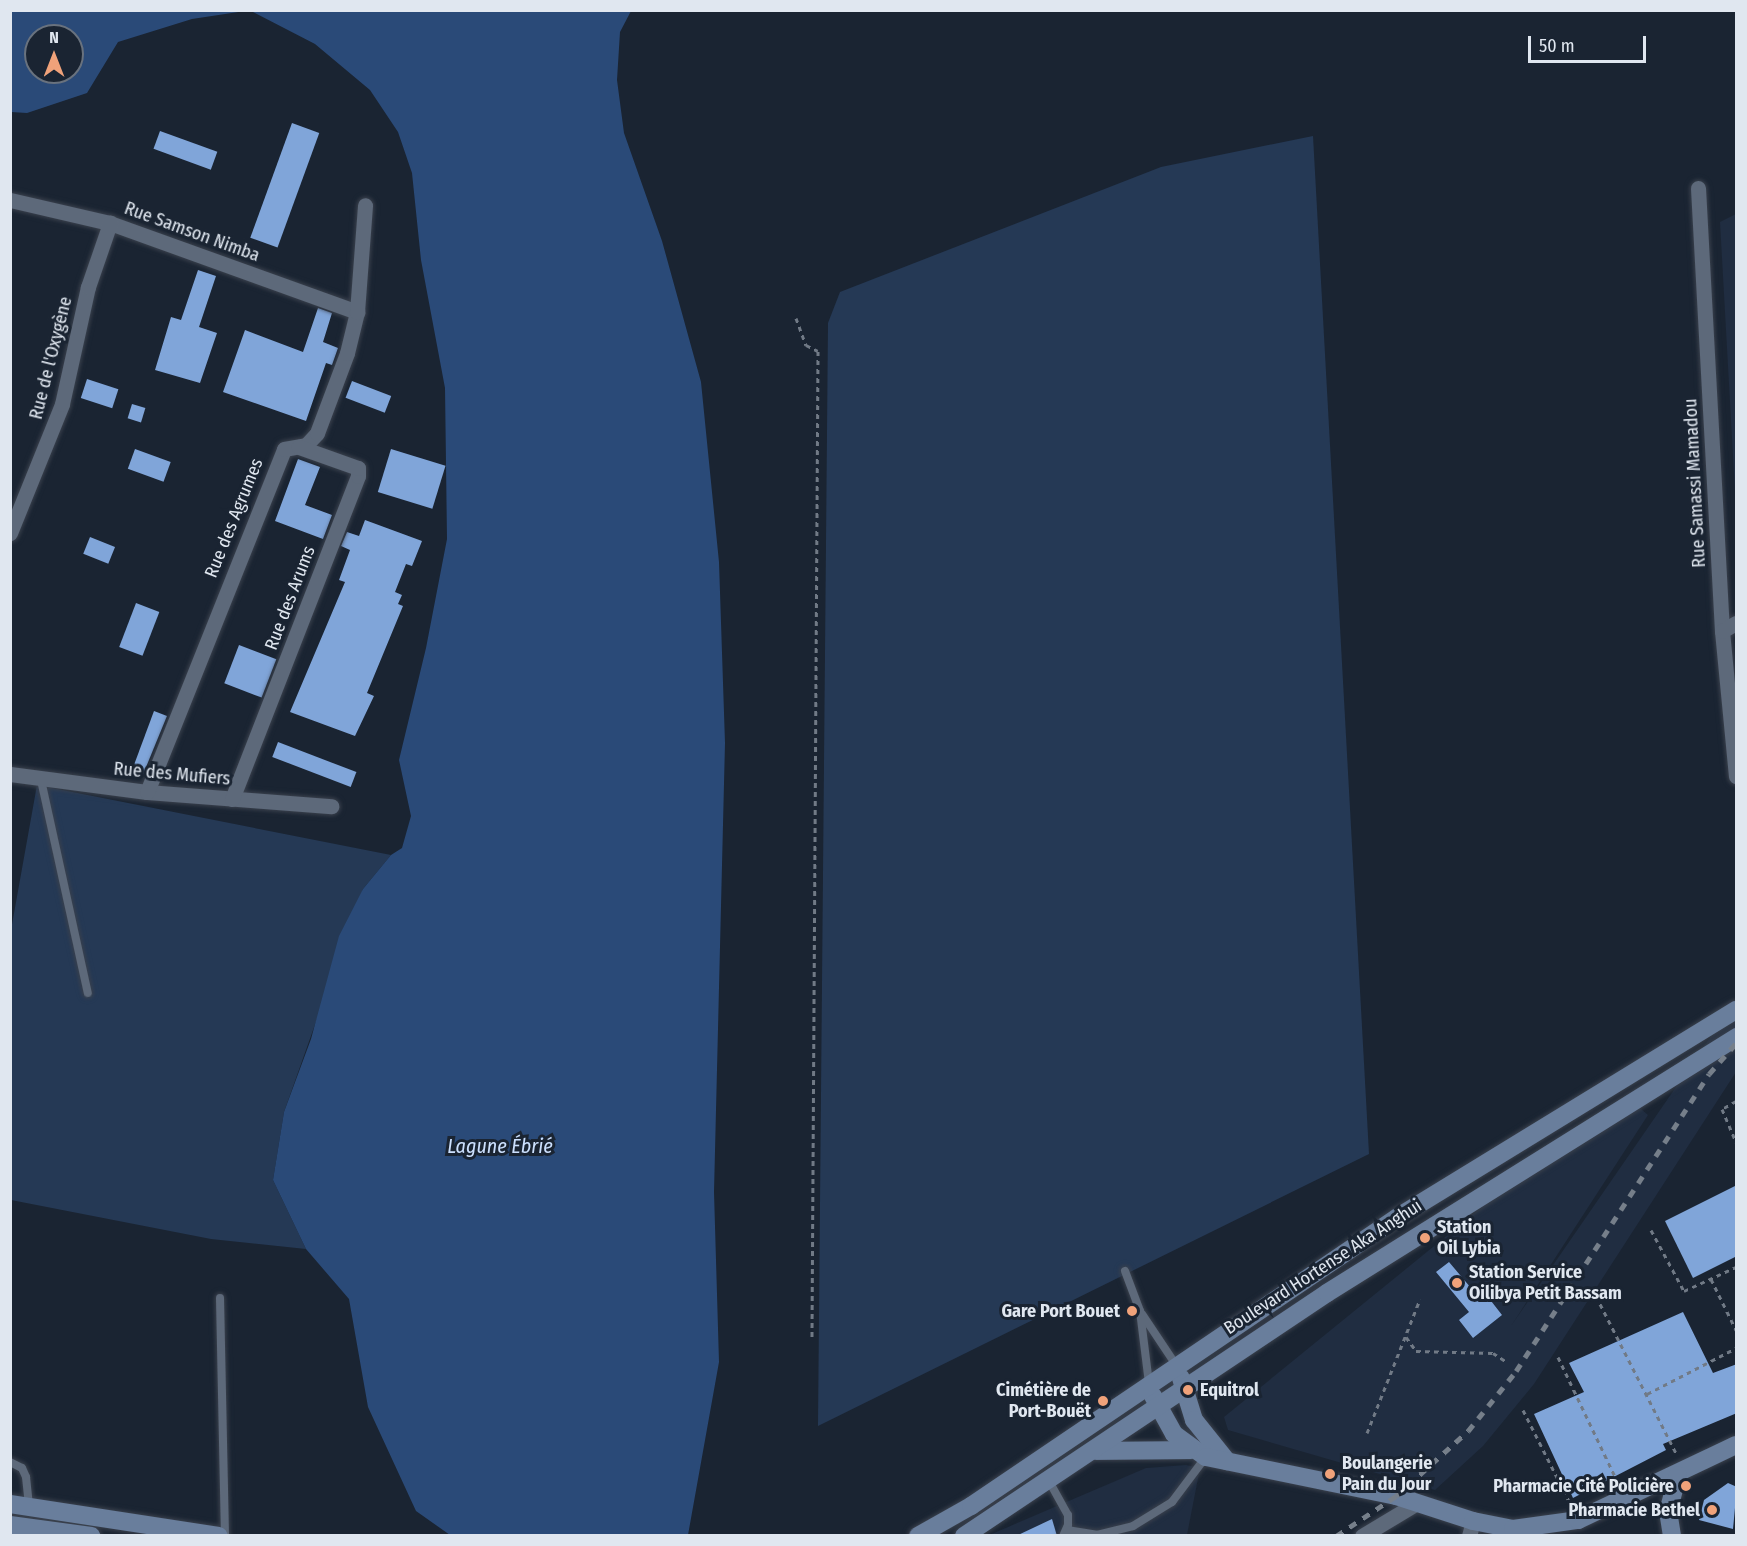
<!DOCTYPE html>
<html>
<head>
<meta charset="utf-8">
<style>
  body { margin:0 }
  #map { position:relative; width:1747px; height:1546px; overflow:hidden; background:#1a2432; font-family:"Fira Sans Condensed",sans-serif }
  div>[style] { position:absolute }
  .built>* { inset:0; background:#202d41 }
  .green>* { inset:0; background:#253955 }
  .water>* { inset:0; background:#2a4a78 }
  .building>* { inset:0; background:#80a5d9; transform-origin:0 0 }
  .path>* { height:3px; margin-top:-1.5px; transform-origin:0; background:repeating-linear-gradient(90deg,#717a86 0 4.5px,transparent 0 9px) }
  .roads { filter:drop-shadow(0 0 2px #3a414d) drop-shadow(0 0 2px #3a414d) }
  .lane>* { height:8px; margin:-4px; padding:0 4px; transform-origin:4px; border-radius:4px; background:#5d697a }
  .street>* { height:15px; margin:-7.5px; padding:0 7.5px; transform-origin:7.5px; border-radius:7.5px; background:#5d697a }
  .secondary>* { height:18px; margin:-9px; padding:0 9px; transform-origin:9px; border-radius:9px; background:#697e9c }
  .rail>* { height:4.5px; margin-top:-2.25px; transform-origin:0; background:repeating-linear-gradient(90deg,#767f8a 0 8px,transparent 0 16px) }
  .dots>* { width:16px; height:16px; translate:-50% -50%; box-sizing:border-box; border:3px solid #1a2432; border-radius:50% }
  span { translate:-50% -50%; white-space:nowrap; text-align:center; line-height:1.15; -webkit-text-stroke:6px #1a2432; paint-order:stroke }
  .street-label { font-size:18px; color:#e0e7f0 }
  .poi-label { font-size:18px; color:#e0e7f0; font-weight:700 }
  .left { translate:0 -50%; text-align:left }
  .right { translate:-100% -50%; text-align:right }
  .water-label { font-size:20px; color:#cce0fe; font-style:italic }
  .frame { position:absolute; inset:0; border:12px solid #e0e7f0; pointer-events:none }
  .north { position:absolute; left:24px; top:24px; width:60px; height:60px; box-sizing:border-box; background:#1a2432; border:2px solid #69727e; border-radius:50%; rotate:0deg; font-size:16px; font-weight:700; line-height:24px; text-align:center; color:#e0e7f0 }
  .north::after { content:''; display:block; margin:auto; width:21px; height:27px; background:#f0a27a; clip-path:polygon(50% 0,100% 100%,50% 72%,0 100%) }
  .scale { position:absolute; left:1528px; top:36px; width:118px; height:27px; box-sizing:border-box; border:3px solid #e0e7f0; border-top:0; padding-left:8px; font-size:18px; line-height:21px; white-space:nowrap; color:#e0e7f0; -webkit-text-stroke:4px #1a2432; paint-order:stroke }
</style>
</head>
<body>
<div id="map">
  <div class="built">
    <i style="clip-path:polygon(1736px 214px,1736px 510px,1720px 222px)"></i>
    <i style="clip-path:polygon(1736px 1017px,1736px 1072px,1534px 1384px,1483px 1446px,1435px 1490px,1228px 1430px,1224px 1417px,1546px 1155px,1633px 1102px,1648px 1115px,1511px 1326px,1716px 1029px)"></i>
    <i style="clip-path:polygon(1186px 1465px,1200px 1468px,1187px 1535px,987px 1536px,1146px 1468px)"></i>
  </div>
  <div class="green">
    <i style="clip-path:polygon(1313px 136px,1369px 1154px,818px 1426px,828px 323px,840px 292px,1161px 167px)"></i>
    <i style="clip-path:polygon(37px 785px,391px 855px,363px 889px,284px 1112px,273px 1180px,306px 1249px,211px 1239px,11px 1200px,11px 930px)"></i>
  </div>
  <div class="water">
    <i style="clip-path:polygon(evenodd,10px 11px,11px 10px,245px 11px,192px 19px,118px 42px,87px 93px,27px 113px,11px 112px,10px 11px,36px 36px,72px 36px,72px 72px,36px 72px,36px 36px)"></i>
    <i style="clip-path:polygon(251px 11px,631px 11px,620px 32px,617px 80px,624px 133px,662px 241px,701px 382px,719px 562px,725px 743px,714px 1192px,719px 1362px,688px 1535px,450px 1535px,416px 1511px,368px 1407px,349px 1299px,306px 1249px,273px 1180px,284px 1112px,311px 1039px,339px 936px,363px 889px,391px 855px,402px 848px,411px 816px,399px 760px,426px 648px,447px 539px,445px 388px,421px 260px,412px 173px,398px 132px,370px 90px,315px 44px)"></i>
  </div>
  <div class="building">
    <i style="left:292px;top:123px;width:29px;height:122px;rotate:20deg"></i>
    <i style="left:160px;top:131px;width:61px;height:19px;rotate:20deg"></i>
    <i style="clip-path:polygon(198px 270px,216px 276px,199px 327px,217px 333px,200px 383px,155px 370px,171px 317px,181px 320px)"></i>
    <i style="clip-path:polygon(318px 308px,332px 313px,323px 342px,338px 348px,332px 365px,326px 363px,306px 421px,223px 392px,245px 330px,303px 352px)"></i>
    <i style="left:87px;top:379px;width:33px;height:20px;rotate:18deg"></i>
    <i style="left:352px;top:381px;width:42px;height:18px;rotate:21deg"></i>
    <i style="left:132px;top:404px;width:14px;height:15px;rotate:17deg"></i>
    <i style="left:135px;top:449px;width:38px;height:21px;rotate:20deg"></i>
    <i style="left:391px;top:449px;width:57px;height:45px;rotate:17deg"></i>
    <i style="clip-path:polygon(298px 459px,320px 467px,305px 505px,332px 515px,323px 539px,275px 521px)"></i>
    <i style="clip-path:polygon(365px 520px,422px 541px,412px 566px,406px 564px,395px 592px,402px 595px,398px 604px,403px 606px,367px 693px,374px 696px,355px 736px,290px 712px,345px 582px,339px 580px,350px 550px,341px 546px,347px 532px,359px 536px)"></i>
    <i style="left:90px;top:537px;width:27px;height:18px;rotate:22deg"></i>
    <i style="left:136px;top:603px;width:25px;height:47px;rotate:21deg"></i>
    <i style="left:239px;top:645px;width:40px;height:41px;rotate:21deg"></i>
    <i style="clip-path:polygon(154px 711px,167px 716px,142px 777px,131px 773px)"></i>
    <i style="left:278px;top:742px;width:84px;height:16px;rotate:21deg"></i>
    <i style="clip-path:polygon(1737px 1185px,1737px 1256px,1693px 1278px,1665px 1221px)"></i>
    <i style="clip-path:polygon(1449px 1262px,1482px 1301px,1488px 1297px,1502px 1315px,1473px 1338px,1459px 1320px,1469px 1312px,1436px 1272px)"></i>
    <i style="clip-path:polygon(1683px 1312px,1713px 1373px,1737px 1364px,1737px 1413px,1663px 1444px,1666px 1450px,1573px 1498px,1534px 1414px,1584px 1392px,1569px 1363px)"></i>
    <i style="clip-path:polygon(1728px 1483px,1737px 1487px,1733px 1529px,1699px 1520px,1704px 1500px)"></i>
    <i style="clip-path:polygon(1052px 1519px,1057px 1536px,1016px 1536px)"></i>
  </div>
  <div class="path">
    <i style="left:796px;top:318px;width:29px;rotate:70deg"></i>
    <i style="left:806px;top:345px;width:13px;rotate:27deg"></i>
    <i style="left:818px;top:351px;width:988px;rotate:90.35deg"></i>
    <i style="left:1736px;top:1101px;width:16px;rotate:150deg"></i>
    <i style="left:1722px;top:1109px;width:36px;rotate:67deg"></i>
    <i style="left:1651px;top:1230px;width:69px;rotate:61.6deg"></i>
    <i style="left:1684px;top:1291px;width:57px;rotate:-24.8deg"></i>
    <i style="left:1711px;top:1279px;width:57px;rotate:63.9deg"></i>
    <i style="left:1596px;top:1296px;width:178px;rotate:63deg"></i>
    <i style="left:1406px;top:1337px;width:17px;rotate:54deg"></i>
    <i style="left:1416px;top:1351px;width:77px;rotate:1.5deg"></i>
    <i style="left:1493px;top:1353px;width:17px;rotate:33deg"></i>
    <i style="left:1558px;top:1357px;width:140px;rotate:64.5deg"></i>
    <i style="left:1647px;top:1394px;width:100px;rotate:-27.3deg"></i>
    <i style="left:1523px;top:1410px;width:106px;rotate:63.2deg"></i>
    <i style="left:1367px;top:1433px;width:144px;rotate:-68.4deg"></i>
  </div>
  <div class="roads">
    <div class="lane">
      <i style="left:41px;top:780px;width:218px;rotate:77.6deg"></i>
      <i style="left:1125px;top:1271px;width:43px;rotate:69.4deg"></i>
      <i style="left:1140px;top:1311px;width:73px;rotate:82.9deg"></i>
      <i style="left:220px;top:1298px;width:238px;rotate:88.8deg"></i>
      <i style="left:1142px;top:1314px;width:61px;rotate:56.3deg"></i>
      <i style="left:10px;top:1462px;width:13px;rotate:27deg"></i>
      <i style="left:22px;top:1468px;width:10px;rotate:66deg"></i>
      <i style="left:26px;top:1477px;width:30px;rotate:84deg"></i>
      <i style="left:1049px;top:1481px;width:39px;rotate:61deg"></i>
      <i style="left:1068px;top:1515px;width:10px;rotate:90deg"></i>
      <i style="left:1068px;top:1525px;width:12px;rotate:114deg"></i>
      <i style="left:1067px;top:1530px;width:30px;rotate:9deg"></i>
      <i style="left:1097px;top:1535px;width:37px;rotate:-14deg"></i>
      <i style="left:1133px;top:1526px;width:46px;rotate:-31.6deg"></i>
      <i style="left:1172px;top:1502px;width:55px;rotate:-53.1deg"></i>
    </div>
    <div class="street">
      <i style="left:1698px;top:188px;width:444px;rotate:86.9deg"></i>
      <i style="left:1722px;top:631px;width:146px;rotate:84.5deg"></i>
      <i style="left:10px;top:200px;width:103px;rotate:13deg"></i>
      <i style="left:110px;top:223px;width:263px;rotate:19.8deg"></i>
      <i style="left:10px;top:533px;width:139px;rotate:-68deg"></i>
      <i style="left:62px;top:404px;width:120px;rotate:-77.5deg"></i>
      <i style="left:88px;top:287px;width:68px;rotate:-71deg"></i>
      <i style="left:1722px;top:631px;width:16px;rotate:-30deg"></i>
      <i style="left:10px;top:774px;width:138px;rotate:7.5deg"></i>
      <i style="left:147px;top:792px;width:185px;rotate:4.4deg"></i>
      <i style="left:147px;top:792px;width:369px;rotate:-68.2deg"></i>
      <i style="left:284px;top:449px;width:22px;rotate:-10deg"></i>
      <i style="left:306px;top:445px;width:16px;rotate:-47deg"></i>
      <i style="left:317px;top:433px;width:85px;rotate:-69.4deg"></i>
      <i style="left:347px;top:353px;width:42px;rotate:-76.3deg"></i>
      <i style="left:357px;top:312px;width:107px;rotate:-85.7deg"></i>
      <i style="left:232px;top:799px;width:347px;rotate:-68.7deg"></i>
      <i style="left:358px;top:476px;width:8px;rotate:-90deg"></i>
      <i style="left:358px;top:468px;width:63px;rotate:-160.4deg"></i>
      <i style="left:1362px;top:1536px;width:64px;rotate:-31deg"></i>
      <i style="left:1469px;top:1536px;width:16px;rotate:-75deg"></i>
    </div>
    <div class="secondary">
      <i style="left:1181px;top:1378px;width:44px;rotate:72.8deg"></i>
      <i style="left:1194px;top:1420px;width:53px;rotate:51.2deg"></i>
      <i style="left:1153px;top:1396px;width:43px;rotate:61.1deg"></i>
      <i style="left:1174px;top:1434px;width:39px;rotate:36deg"></i>
      <i style="left:1206px;top:1457px;width:194px;rotate:11.6deg"></i>
      <i style="left:1396px;top:1496px;width:81px;rotate:18deg"></i>
      <i style="left:1473px;top:1521px;width:41px;rotate:11.3deg"></i>
      <i style="left:1513px;top:1529px;width:66px;rotate:-7.9deg"></i>
      <i style="left:1578px;top:1520px;width:175px;rotate:-25.4deg"></i>
      <i style="left:1096px;top:1451px;width:95px;rotate:-0.6deg"></i>
      <i style="left:10px;top:1504px;width:211px;rotate:8.7deg"></i>
      <i style="left:10px;top:1525px;width:82px;rotate:7.7deg"></i>
      <i style="left:918px;top:1536px;width:61px;rotate:-29.5deg"></i>
      <i style="left:971px;top:1506px;width:516px;rotate:-34.09deg"></i>
      <i style="left:1398px;top:1217px;width:396px;rotate:-31.5deg"></i>
      <i style="left:964px;top:1536px;width:437px;rotate:-33.8deg"></i>
      <i style="left:1327px;top:1293px;width:483px;rotate:-32deg"></i>
      <i style="left:1672px;top:1536px;width:24px;rotate:-99deg"></i>
      <i style="left:1668px;top:1512px;width:38px;rotate:-75deg"></i>
    </div>
  </div>
  <div class="rail">
    <i style="left:1336px;top:1536px;width:72px;rotate:-33.7deg"></i>
    <i style="left:1396px;top:1496px;width:97px;rotate:-42.1deg"></i>
    <i style="left:1468px;top:1431px;width:77px;rotate:-51.3deg"></i>
    <i style="left:1516px;top:1371px;width:354px;rotate:-57deg"></i>
    <i style="left:1709px;top:1074px;width:41px;rotate:-48.9deg"></i>
  </div>
  <div class="dots">
    <i style="left:1425px;top:1238px;background:#f0a27a"></i>
    <i style="left:1457px;top:1283px;background:#f0a27a"></i>
    <i style="left:1132px;top:1311px;background:#f0a27a"></i>
    <i style="left:1188px;top:1390px;background:#f0a27a"></i>
    <i style="left:1103px;top:1401px;background:#f0a27a"></i>
    <i style="left:1330px;top:1474px;background:#f0a27a"></i>
    <i style="left:1686px;top:1486px;background:#f0a27a"></i>
    <i style="left:1712px;top:1510px;background:#f0a27a"></i>
  </div>
  <div class="street-label">
    <span style="left:192px;top:232px;rotate:20deg">Rue Samson Nimba</span>
    <span style="left:51px;top:358px;rotate:-76deg">Rue de l'Oxygène</span>
    <span style="left:1695px;top:483px;rotate:-93deg">Rue Samassi Mamadou</span>
    <span style="left:234px;top:518px;rotate:-68deg">Rue des Agrumes</span>
    <span style="left:290px;top:598px;rotate:-69deg">Rue des Arums</span>
    <span style="left:172px;top:774px;rotate:5deg">Rue des Mufiers</span>
    <span style="left:1323px;top:1267px;rotate:-33deg">Boulevard Hortense Aka Anghui</span>
  </div>
  <div class="poi-label">
    <span class="left" style="left:1437px;top:1238px">Station<br>Oil Lybia</span>
    <span class="left" style="left:1469px;top:1283px">Station Service<br>Oilibya Petit Bassam</span>
    <span class="right" style="left:1120px;top:1311px">Gare Port Bouet</span>
    <span class="left" style="left:1200px;top:1390px">Equitrol</span>
    <span class="right" style="left:1091px;top:1401px">Cimétière de<br>Port-Bouët</span>
    <span class="left" style="left:1342px;top:1474px">Boulangerie<br>Pain du Jour</span>
    <span class="right" style="left:1674px;top:1486px">Pharmacie Cité Policière</span>
    <span class="right" style="left:1700px;top:1510px">Pharmacie Bethel</span>
  </div>
  <div class="water-label">
    <span style="left:500px;top:1146px">Lagune Ébrié</span>
  </div>
  <div class="frame"></div>
  <div class="north">N</div>
  <div class="scale">50 m</div>
</div>
</body>
</html>
